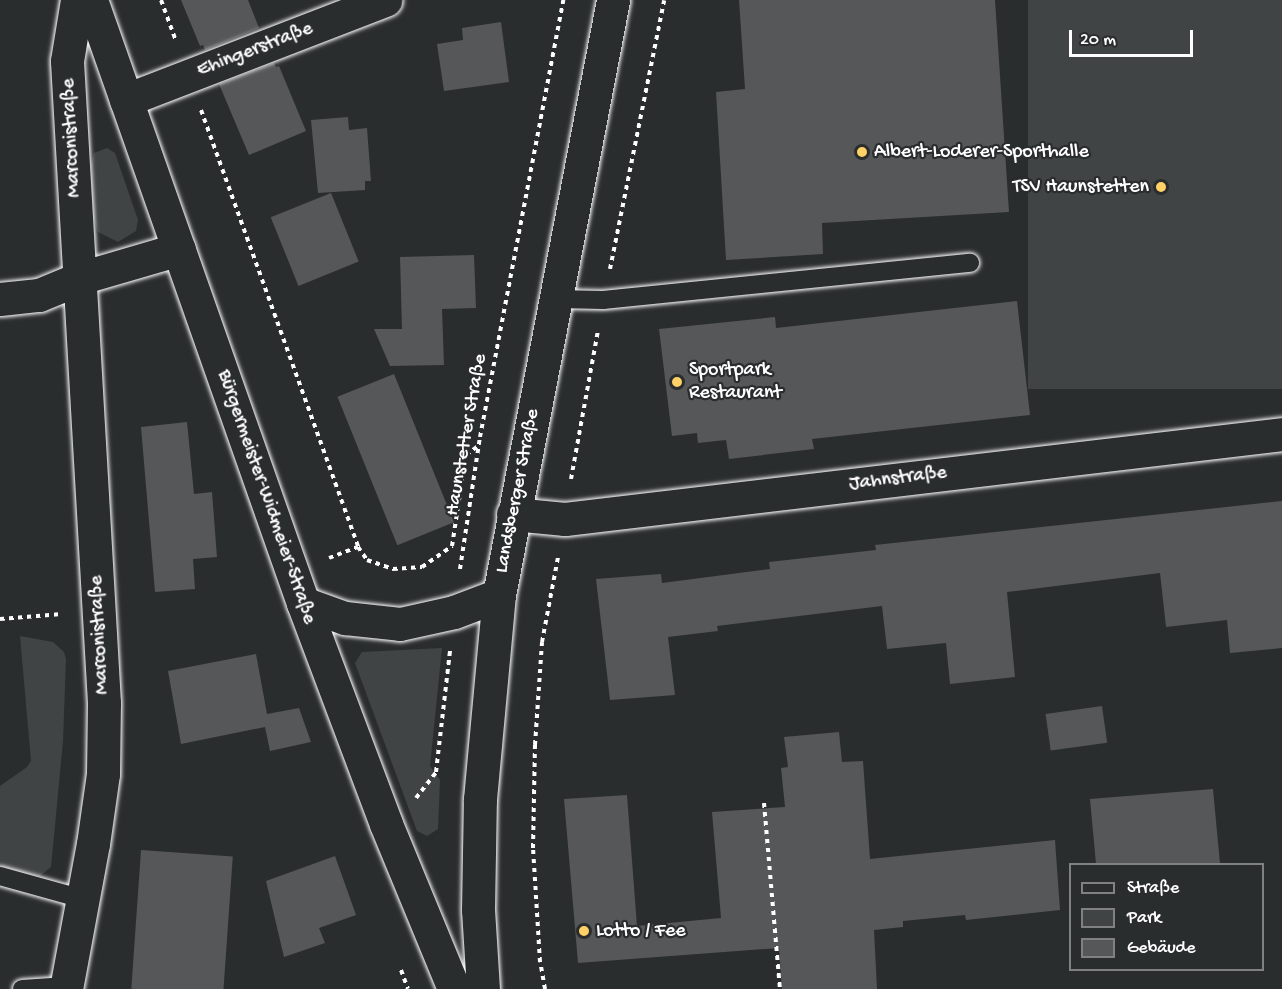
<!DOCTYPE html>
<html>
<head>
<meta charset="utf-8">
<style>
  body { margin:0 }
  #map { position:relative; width:1282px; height:989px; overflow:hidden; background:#2a2d2e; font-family:"Gochi Hand",sans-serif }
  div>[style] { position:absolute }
  .green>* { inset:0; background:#414445; transform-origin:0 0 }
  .building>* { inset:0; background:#555758; transform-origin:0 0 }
  .path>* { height:4px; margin-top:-2px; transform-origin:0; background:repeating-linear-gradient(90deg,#fff 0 4.5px,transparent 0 9px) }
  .roads { filter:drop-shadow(0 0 2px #fff) drop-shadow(0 0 2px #fff) }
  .lane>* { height:18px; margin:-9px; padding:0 9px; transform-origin:9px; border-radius:9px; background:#2a2d2e }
  .street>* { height:33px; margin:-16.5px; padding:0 16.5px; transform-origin:16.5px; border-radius:16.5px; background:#2a2d2e }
  .secondary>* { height:33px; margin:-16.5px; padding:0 16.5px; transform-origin:16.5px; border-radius:16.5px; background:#2a2d2e }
  .dots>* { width:16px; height:16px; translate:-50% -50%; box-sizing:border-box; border:3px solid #2a2d2e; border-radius:50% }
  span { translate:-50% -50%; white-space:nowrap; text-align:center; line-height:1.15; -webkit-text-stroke:4.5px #2a2d2e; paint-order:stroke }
  .street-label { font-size:20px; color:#fff }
  .poi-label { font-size:20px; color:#fff }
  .left { translate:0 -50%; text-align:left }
  .right { translate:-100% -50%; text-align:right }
  .legend { position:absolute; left:1069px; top:863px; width:195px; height:108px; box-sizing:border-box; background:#2a2d2e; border:2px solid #7f8182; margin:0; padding:8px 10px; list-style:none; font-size:18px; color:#fff }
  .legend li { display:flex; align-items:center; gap:12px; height:30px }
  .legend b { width:30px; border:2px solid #7f8182 }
  .scale { position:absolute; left:1069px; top:30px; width:124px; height:27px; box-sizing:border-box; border:3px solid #fff; border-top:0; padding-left:8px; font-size:18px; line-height:21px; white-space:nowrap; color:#fff; -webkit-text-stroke:4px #2a2d2e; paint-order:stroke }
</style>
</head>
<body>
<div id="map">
  <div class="green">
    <i style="left:1028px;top:0;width:254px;height:389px"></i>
    <i style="clip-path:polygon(107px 148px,115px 153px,138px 220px,136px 231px,118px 242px,98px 232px,94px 218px,90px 169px,94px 153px)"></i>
    <i style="clip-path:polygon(20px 636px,53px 642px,64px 652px,66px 659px,63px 741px,51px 867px,40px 876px,14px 874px,3px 871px,0 865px,0 786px,27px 767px,31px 761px)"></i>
    <i style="clip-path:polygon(442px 648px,430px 766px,440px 780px,438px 829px,427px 836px,417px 831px,355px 663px,362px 652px)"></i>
  </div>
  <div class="building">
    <i style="clip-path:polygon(181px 0,248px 0,259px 28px,205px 50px,203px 45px,200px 46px)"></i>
    <i style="clip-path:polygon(739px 0,995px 0,1009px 212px,822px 223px,823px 254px,726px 260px,716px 92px,745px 89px)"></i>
    <i style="clip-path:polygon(501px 22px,509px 82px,444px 91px,437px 44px,463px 40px,462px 28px)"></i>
    <i style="clip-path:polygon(274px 63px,276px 67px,279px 66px,306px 131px,249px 155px,219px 84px)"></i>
    <i style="clip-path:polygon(348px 117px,349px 130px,367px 128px,371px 181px,365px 181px,365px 190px,318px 193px,311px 120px)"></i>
    <i style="left:331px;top:193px;width:74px;height:65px;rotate:68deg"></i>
    <i style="clip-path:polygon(474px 255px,476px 308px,442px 309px,444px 365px,390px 366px,374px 329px,402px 329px,400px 257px)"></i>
    <i style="clip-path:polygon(1017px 301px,1030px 415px,812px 439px,814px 449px,729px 459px,726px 440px,698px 443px,697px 433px,672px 436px,659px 329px,775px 317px,776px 328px)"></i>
    <i style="left:394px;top:374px;width:160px;height:61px;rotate:68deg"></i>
    <i style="clip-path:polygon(187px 422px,194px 494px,212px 492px,217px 557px,193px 559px,195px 589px,155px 592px,141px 427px)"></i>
    <i style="clip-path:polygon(1282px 501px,1282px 648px,1230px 653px,1227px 620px,1166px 627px,1160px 573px,1007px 592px,1015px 677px,950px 684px,946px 643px,887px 649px,882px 606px,717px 626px,718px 631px,668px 637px,675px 695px,610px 700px,596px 579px,661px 574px,662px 583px,770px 569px,769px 562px,876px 550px,875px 545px)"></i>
    <i style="clip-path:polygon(256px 654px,267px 714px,299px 708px,311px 742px,270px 751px,265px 727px,181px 744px,168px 671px)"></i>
    <i style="left:1102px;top:706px;width:37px;height:57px;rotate:82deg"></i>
    <i style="clip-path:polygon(839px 732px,842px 762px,863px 761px,870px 859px,1055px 840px,1060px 910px,966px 920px,965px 915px,903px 921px,903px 927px,874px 930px,877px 989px,782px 989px,779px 948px,578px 963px,564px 799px,627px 795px,637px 926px,721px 918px,712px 812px,785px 807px,781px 768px,788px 767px,784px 737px)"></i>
    <i style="clip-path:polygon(1213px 789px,1220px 864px,1096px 864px,1090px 799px)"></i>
    <i style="left:141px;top:850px;width:92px;height:139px;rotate:4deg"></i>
    <i style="clip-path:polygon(335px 856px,356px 915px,319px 928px,325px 943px,284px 957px,266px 881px)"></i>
  </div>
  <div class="path">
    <i style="left:161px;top:0;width:44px;rotate:69.9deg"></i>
    <i style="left:201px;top:110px;width:464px;rotate:70.2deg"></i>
    <i style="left:610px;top:269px;width:274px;rotate:-78.6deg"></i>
    <i style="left:571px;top:479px;width:151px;rotate:-79.7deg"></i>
    <i style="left:329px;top:558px;width:31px;rotate:-21deg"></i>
    <i style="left:358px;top:547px;width:16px;rotate:55deg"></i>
    <i style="left:367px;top:560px;width:28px;rotate:19deg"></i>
    <i style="left:393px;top:569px;width:29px;rotate:-4deg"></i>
    <i style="left:422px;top:567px;width:37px;rotate:-35deg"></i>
    <i style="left:452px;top:546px;width:92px;rotate:-81.3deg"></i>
    <i style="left:466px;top:455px;width:15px;rotate:-37deg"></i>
    <i style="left:460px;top:569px;width:134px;rotate:-81.4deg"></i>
    <i style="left:480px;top:437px;width:445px;rotate:-79.2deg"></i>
    <i style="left:0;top:619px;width:62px;rotate:-4.6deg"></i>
    <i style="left:416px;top:798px;width:33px;rotate:-52deg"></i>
    <i style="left:436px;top:772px;width:122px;rotate:-83.4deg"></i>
    <i style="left:764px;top:803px;width:187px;rotate:85.1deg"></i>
    <i style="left:401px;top:970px;width:20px;rotate:70deg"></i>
    <i style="left:545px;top:989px;width:27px;rotate:-100deg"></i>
    <i style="left:540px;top:962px;width:114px;rotate:-93.5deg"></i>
    <i style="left:533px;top:848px;width:103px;rotate:-88.9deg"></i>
    <i style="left:535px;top:745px;width:103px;rotate:-86.1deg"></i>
    <i style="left:542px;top:642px;width:86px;rotate:-79.3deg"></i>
  </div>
  <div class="roads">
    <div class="lane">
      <i style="left:556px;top:299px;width:47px;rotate:1.2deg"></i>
      <i style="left:603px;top:300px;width:369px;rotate:-5.8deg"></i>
      <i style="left:0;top:876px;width:86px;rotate:15.5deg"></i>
      <i style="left:22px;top:989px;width:44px;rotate:-3.9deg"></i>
    </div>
    <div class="street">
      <i style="left:126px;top:100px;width:278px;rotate:-21.1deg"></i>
      <i style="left:0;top:299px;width:39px;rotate:-6deg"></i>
      <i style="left:39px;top:295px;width:44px;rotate:-22.5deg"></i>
      <i style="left:80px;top:278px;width:103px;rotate:-16.3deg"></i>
      <i style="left:513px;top:514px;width:52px;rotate:5.5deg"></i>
      <i style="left:565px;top:519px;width:722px;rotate:-6.76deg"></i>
      <i style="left:66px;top:989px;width:147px;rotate:-79.5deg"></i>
      <i style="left:93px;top:844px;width:71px;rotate:-81.9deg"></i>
      <i style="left:103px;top:774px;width:71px;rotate:-89.2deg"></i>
      <i style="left:104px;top:703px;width:643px;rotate:-93.3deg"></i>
      <i style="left:67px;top:61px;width:62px;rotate:-80.7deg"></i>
    </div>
    <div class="secondary">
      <i style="left:91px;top:0;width:639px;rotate:70.63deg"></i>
      <i style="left:303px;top:603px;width:236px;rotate:69.4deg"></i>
      <i style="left:386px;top:824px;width:178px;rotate:67.6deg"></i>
      <i style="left:303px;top:603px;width:45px;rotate:19.7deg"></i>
      <i style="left:345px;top:618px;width:55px;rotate:6.2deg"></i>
      <i style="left:400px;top:624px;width:55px;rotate:-12.5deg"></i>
      <i style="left:454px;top:612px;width:48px;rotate:-20.7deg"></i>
      <i style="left:483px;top:989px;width:79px;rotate:-93.6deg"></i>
      <i style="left:478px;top:910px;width:111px;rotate:-89deg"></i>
      <i style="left:480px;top:799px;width:205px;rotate:-84.7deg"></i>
      <i style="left:499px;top:595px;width:606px;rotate:-79.15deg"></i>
    </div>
  </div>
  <div class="dots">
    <i style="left:862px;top:152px;background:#ffd166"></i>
    <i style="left:1161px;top:187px;background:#ffd166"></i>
    <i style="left:677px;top:382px;background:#ffd166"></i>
    <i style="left:584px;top:931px;background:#ffd166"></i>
  </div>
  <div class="street-label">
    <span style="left:255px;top:50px;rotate:-21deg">Ehingerstraße</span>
    <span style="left:72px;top:138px;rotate:-93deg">Marconistraße</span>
    <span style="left:467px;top:435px;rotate:-80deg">Haunstetter Straße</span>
    <span style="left:898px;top:479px;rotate:-7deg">Jahnstraße</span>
    <span style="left:518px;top:491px;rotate:-79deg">Landsberger Straße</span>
    <span style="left:266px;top:497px;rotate:71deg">Bürgermeister-Widmeier-Straße</span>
    <span style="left:100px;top:635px;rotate:-93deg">Marconistraße</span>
  </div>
  <div class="poi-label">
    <span class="left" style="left:874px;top:152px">Albert-Loderer-Sporthalle</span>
    <span class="right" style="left:1149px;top:187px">TSV Haunstetten</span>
    <span class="left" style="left:689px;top:382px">Sportpark<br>Restaurant</span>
    <span class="left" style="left:596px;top:931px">Lotto / Fee</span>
  </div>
  <ul class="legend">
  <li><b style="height:8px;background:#2a2d2e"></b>Straße</li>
  <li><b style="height:16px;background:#414445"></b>Park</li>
  <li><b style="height:16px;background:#555758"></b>Gebäude</li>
  </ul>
  <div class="scale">20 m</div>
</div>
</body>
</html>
